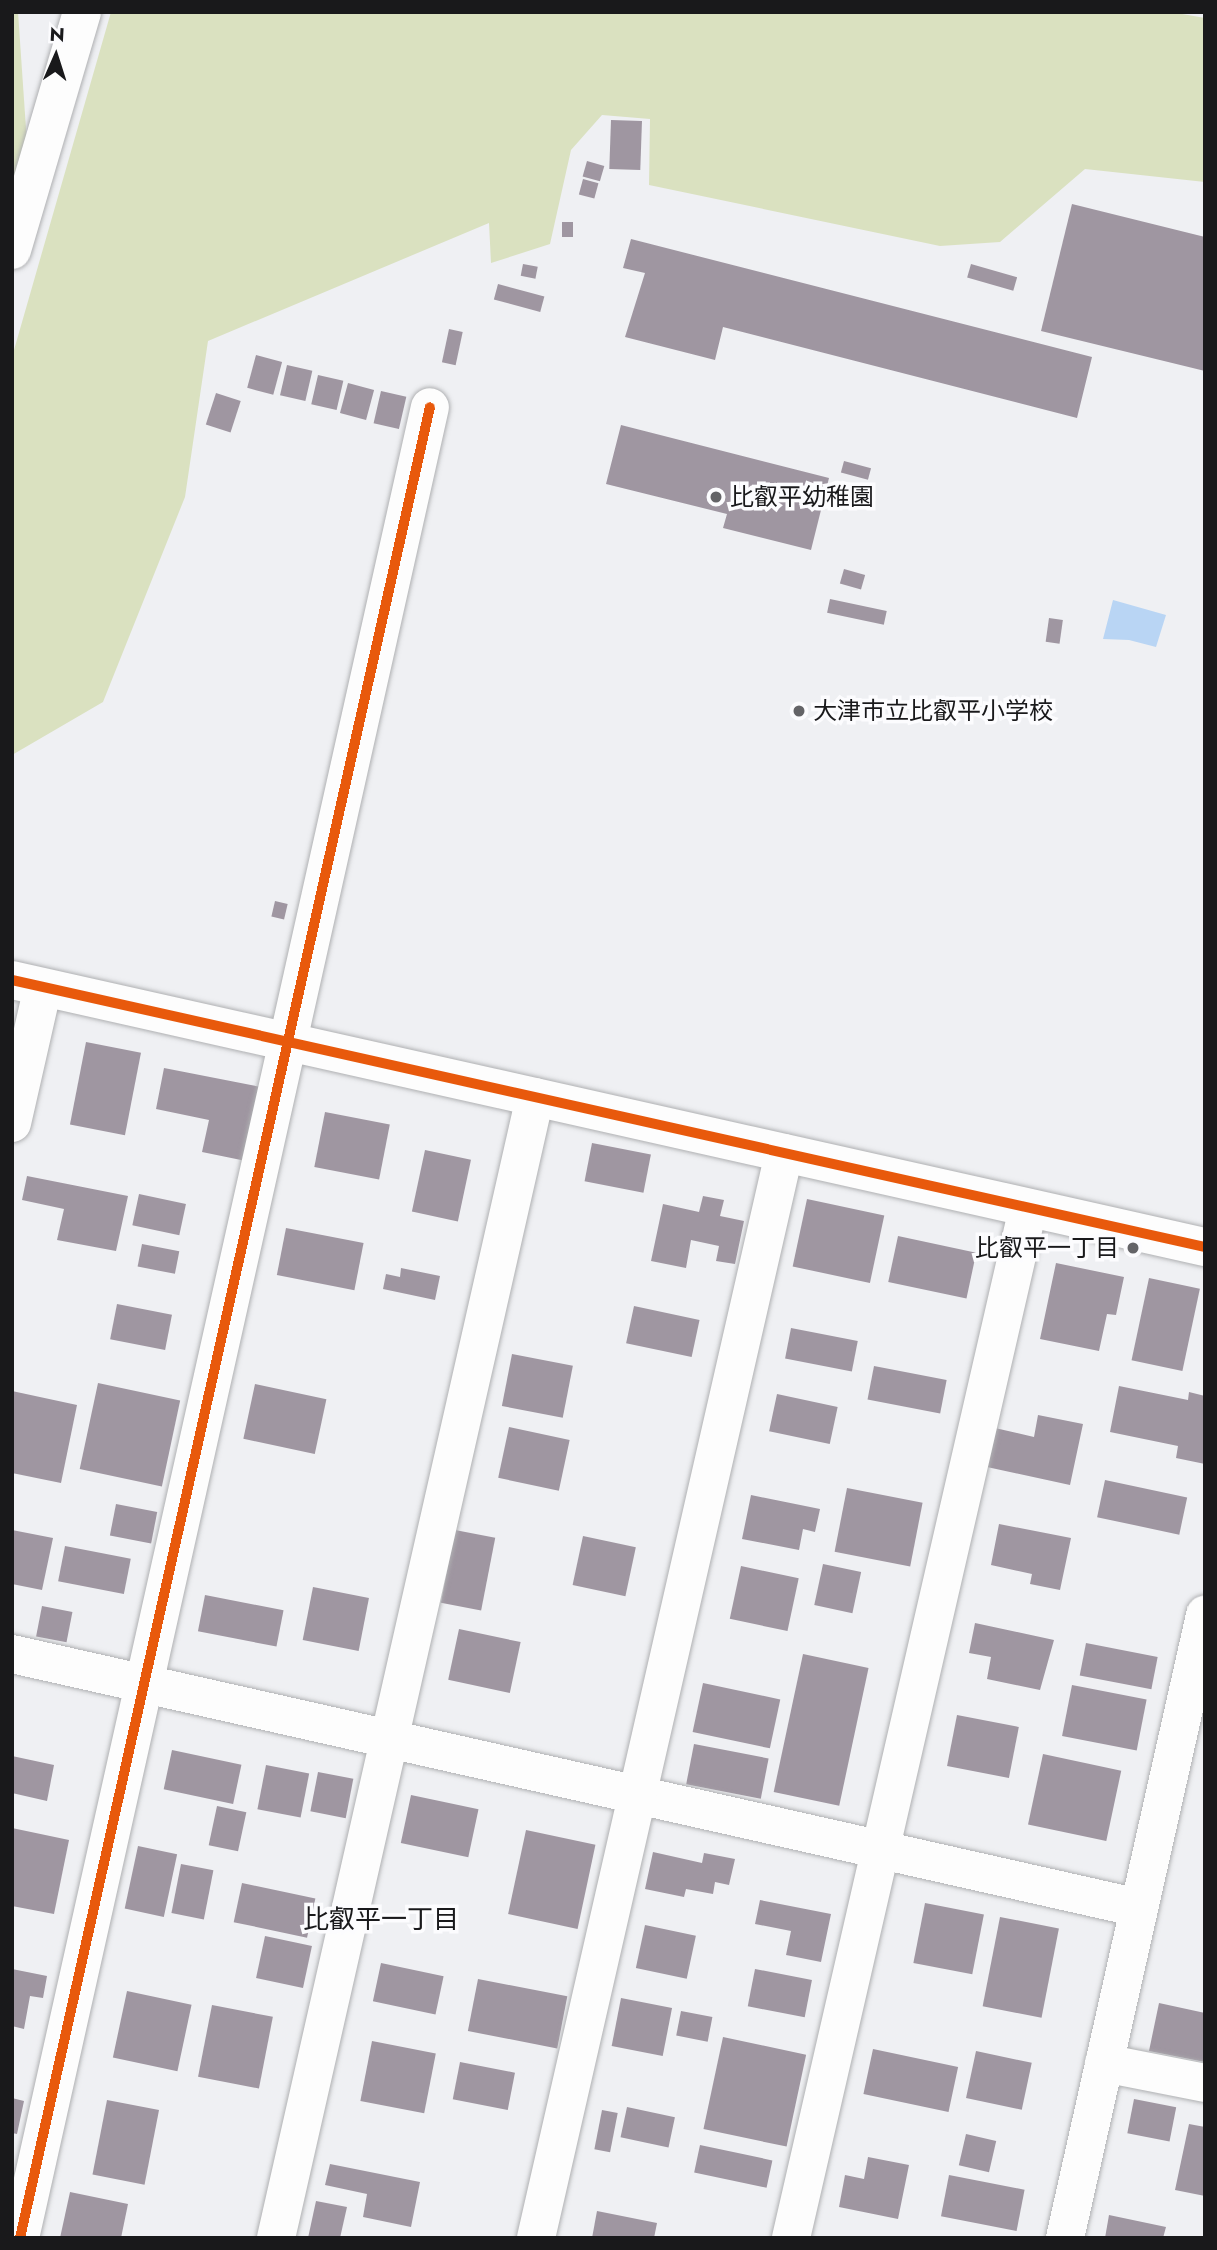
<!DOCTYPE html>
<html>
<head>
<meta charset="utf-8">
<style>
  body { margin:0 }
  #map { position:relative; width:1217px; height:2250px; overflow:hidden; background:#eff0f3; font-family:Jost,"Noto Sans JP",sans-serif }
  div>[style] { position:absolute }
  .green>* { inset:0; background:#dae1c0 }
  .water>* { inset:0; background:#b9d5f4 }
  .building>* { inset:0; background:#9f96a1; transform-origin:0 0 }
  .roads { filter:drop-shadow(0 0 2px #afb0b2) drop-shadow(0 0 2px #afb0b2) }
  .minor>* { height:38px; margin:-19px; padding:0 19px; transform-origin:19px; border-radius:19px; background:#fdfdfd }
  .cycleway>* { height:10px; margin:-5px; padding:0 5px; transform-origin:5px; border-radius:5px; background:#e8590c }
  .dots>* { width:19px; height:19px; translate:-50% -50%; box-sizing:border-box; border:4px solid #fcfcfe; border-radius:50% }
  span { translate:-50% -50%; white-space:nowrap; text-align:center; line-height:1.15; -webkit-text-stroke:7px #fcfcfe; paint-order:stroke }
  .poi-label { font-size:24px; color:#19191b }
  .left { translate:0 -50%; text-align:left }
  .right { translate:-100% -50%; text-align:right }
  .neighbourhood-label { font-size:26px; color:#19191b }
  .frame { position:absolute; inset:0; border:14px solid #19191b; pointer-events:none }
  .north { position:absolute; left:21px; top:21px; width:70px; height:70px; -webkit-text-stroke:5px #fcfcfe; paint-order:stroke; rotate:3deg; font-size:19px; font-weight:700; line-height:28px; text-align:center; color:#19191b }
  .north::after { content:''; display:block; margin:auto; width:24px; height:32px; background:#19191b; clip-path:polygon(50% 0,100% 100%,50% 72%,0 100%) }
</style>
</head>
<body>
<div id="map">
  <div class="green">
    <i style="clip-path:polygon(12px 12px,18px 12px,28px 158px,12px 207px)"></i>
    <i style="clip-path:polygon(111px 12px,1171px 12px,1205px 18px,1205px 182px,1085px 169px,1000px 242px,940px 246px,649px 185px,650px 119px,602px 115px,571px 150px,550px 244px,491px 263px,489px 223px,208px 341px,185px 497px,103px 702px,12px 755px,12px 357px)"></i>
  </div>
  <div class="water">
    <i style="clip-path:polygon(1113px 600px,1166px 615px,1156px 647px,1129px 640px,1103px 639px)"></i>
  </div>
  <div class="building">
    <i style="left:611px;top:120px;width:31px;height:49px;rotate:2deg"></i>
    <i style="left:587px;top:161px;width:18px;height:16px;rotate:16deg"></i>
    <i style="left:583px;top:179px;width:16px;height:16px;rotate:15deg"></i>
    <i style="clip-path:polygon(1072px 204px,1205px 237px,1205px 371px,1041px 331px)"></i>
    <i style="left:562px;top:222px;width:11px;height:15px"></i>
    <i style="clip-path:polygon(631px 239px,1092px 357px,1077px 418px,723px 327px,715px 360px,625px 337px,645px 273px,623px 268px)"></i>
    <i style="left:523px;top:264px;width:15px;height:12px;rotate:11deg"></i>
    <i style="left:971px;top:264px;width:48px;height:14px;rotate:16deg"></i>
    <i style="left:498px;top:284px;width:48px;height:16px;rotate:15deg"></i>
    <i style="left:449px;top:329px;width:14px;height:34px;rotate:12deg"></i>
    <i style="left:256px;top:355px;width:27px;height:34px;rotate:15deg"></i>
    <i style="left:287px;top:365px;width:26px;height:31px;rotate:13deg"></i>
    <i style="left:318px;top:375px;width:26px;height:30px;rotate:13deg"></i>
    <i style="left:348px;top:383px;width:27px;height:31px;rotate:15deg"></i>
    <i style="left:381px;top:391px;width:26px;height:33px;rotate:13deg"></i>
    <i style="left:216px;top:393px;width:26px;height:33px;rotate:18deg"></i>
    <i style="clip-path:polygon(621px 425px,829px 478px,811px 550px,723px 528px,727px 514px,606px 484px)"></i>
    <i style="left:844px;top:461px;width:28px;height:12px;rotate:15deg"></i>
    <i style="left:844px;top:569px;width:22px;height:15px;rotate:16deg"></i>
    <i style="left:830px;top:599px;width:58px;height:14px;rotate:12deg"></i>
    <i style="left:1049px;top:618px;width:14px;height:24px;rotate:8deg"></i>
    <i style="left:275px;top:901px;width:13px;height:16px;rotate:13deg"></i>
    <i style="left:86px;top:1042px;width:56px;height:84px;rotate:11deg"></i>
    <i style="clip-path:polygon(164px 1068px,261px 1087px,246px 1161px,202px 1152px,209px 1120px,156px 1109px)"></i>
    <i style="left:325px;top:1112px;width:66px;height:56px;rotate:11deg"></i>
    <i style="left:592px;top:1143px;width:60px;height:39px;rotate:11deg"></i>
    <i style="left:425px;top:1150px;width:47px;height:63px;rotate:12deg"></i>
    <i style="clip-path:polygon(27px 1176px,128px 1196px,116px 1251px,57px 1240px,64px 1209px,22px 1200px)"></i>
    <i style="left:139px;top:1194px;width:48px;height:32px;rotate:12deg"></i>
    <i style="clip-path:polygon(703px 1196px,724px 1200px,720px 1216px,744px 1221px,735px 1264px,716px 1261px,719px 1246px,691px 1240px,686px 1268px,651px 1261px,663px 1204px,699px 1212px)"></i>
    <i style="left:807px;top:1199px;width:79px;height:69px;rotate:12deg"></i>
    <i style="left:286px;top:1228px;width:79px;height:48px;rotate:11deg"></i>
    <i style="left:898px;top:1236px;width:80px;height:47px;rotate:12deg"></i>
    <i style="left:142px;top:1244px;width:38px;height:23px;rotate:11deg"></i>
    <i style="clip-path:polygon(1056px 1263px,1124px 1277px,1116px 1315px,1107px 1314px,1099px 1351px,1040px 1339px)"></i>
    <i style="clip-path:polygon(401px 1268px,440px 1276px,435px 1300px,383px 1289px,386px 1274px,400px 1277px)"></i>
    <i style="left:1149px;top:1278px;width:52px;height:84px;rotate:12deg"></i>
    <i style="left:117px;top:1304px;width:56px;height:36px;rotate:11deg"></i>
    <i style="left:634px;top:1306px;width:67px;height:38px;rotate:12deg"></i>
    <i style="left:791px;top:1328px;width:68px;height:31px;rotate:11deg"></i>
    <i style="left:512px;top:1354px;width:62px;height:53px;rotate:11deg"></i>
    <i style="left:874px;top:1366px;width:74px;height:34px;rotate:11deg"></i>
    <i style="left:98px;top:1383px;width:84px;height:88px;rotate:12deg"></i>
    <i style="left:255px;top:1384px;width:73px;height:56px;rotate:12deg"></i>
    <i style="clip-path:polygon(1119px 1386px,1188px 1400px,1189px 1392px,1205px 1396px,1205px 1464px,1176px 1458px,1178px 1446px,1110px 1432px)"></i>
    <i style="clip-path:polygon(12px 1391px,77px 1405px,61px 1483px,12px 1473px)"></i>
    <i style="left:777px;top:1394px;width:62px;height:38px;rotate:12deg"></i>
    <i style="clip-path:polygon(1038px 1415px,1083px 1424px,1070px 1485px,987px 1467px,995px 1428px,1034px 1437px)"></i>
    <i style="left:509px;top:1427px;width:62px;height:52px;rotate:12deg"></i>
    <i style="left:1105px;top:1480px;width:84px;height:38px;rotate:12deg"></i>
    <i style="left:847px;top:1488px;width:77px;height:65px;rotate:11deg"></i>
    <i style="clip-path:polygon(751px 1495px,820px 1509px,815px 1532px,803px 1529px,799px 1550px,742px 1539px)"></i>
    <i style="left:116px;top:1504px;width:42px;height:32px;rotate:11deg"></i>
    <i style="clip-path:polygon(999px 1524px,1071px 1538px,1060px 1590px,1030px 1584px,1032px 1574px,991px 1565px)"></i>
    <i style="clip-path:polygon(12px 1530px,53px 1538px,42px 1590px,12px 1584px)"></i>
    <i style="left:455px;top:1530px;width:41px;height:74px;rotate:11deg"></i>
    <i style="left:583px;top:1536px;width:54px;height:50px;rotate:12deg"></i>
    <i style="left:65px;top:1546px;width:67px;height:36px;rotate:11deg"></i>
    <i style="left:823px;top:1564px;width:39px;height:42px;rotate:12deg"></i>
    <i style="left:741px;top:1566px;width:59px;height:54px;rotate:12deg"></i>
    <i style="left:313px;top:1587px;width:57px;height:54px;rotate:11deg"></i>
    <i style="left:205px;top:1595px;width:80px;height:37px;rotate:11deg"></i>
    <i style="left:42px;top:1606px;width:31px;height:31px;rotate:11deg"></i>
    <i style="clip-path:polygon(975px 1623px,1054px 1640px,1040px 1690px,987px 1679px,991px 1657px,969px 1653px)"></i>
    <i style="left:459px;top:1629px;width:63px;height:52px;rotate:12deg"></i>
    <i style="left:1086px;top:1643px;width:73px;height:33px;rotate:11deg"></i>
    <i style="left:803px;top:1654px;width:67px;height:141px;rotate:12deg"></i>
    <i style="left:703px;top:1683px;width:79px;height:50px;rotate:12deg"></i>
    <i style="left:1072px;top:1685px;width:76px;height:52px;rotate:11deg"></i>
    <i style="left:957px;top:1715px;width:63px;height:52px;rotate:11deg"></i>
    <i style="left:694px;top:1744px;width:76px;height:41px;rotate:11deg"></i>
    <i style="left:172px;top:1750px;width:71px;height:40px;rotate:12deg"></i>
    <i style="left:1043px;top:1754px;width:80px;height:72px;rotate:12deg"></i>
    <i style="clip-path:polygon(12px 1756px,54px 1765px,47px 1801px,12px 1793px)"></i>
    <i style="left:266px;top:1765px;width:44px;height:45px;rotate:11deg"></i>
    <i style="left:318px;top:1772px;width:36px;height:40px;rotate:11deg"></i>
    <i style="left:411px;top:1795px;width:69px;height:49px;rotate:12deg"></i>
    <i style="left:217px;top:1806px;width:30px;height:40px;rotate:12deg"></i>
    <i style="clip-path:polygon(12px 1828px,69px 1840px,54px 1914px,12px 1906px)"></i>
    <i style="left:526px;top:1830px;width:71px;height:86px;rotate:12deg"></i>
    <i style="left:138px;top:1846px;width:40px;height:64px;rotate:12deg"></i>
    <i style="clip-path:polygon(653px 1852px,702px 1863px,704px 1853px,735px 1859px,729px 1885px,715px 1882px,713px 1894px,686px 1889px,684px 1897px,645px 1889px)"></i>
    <i style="left:181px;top:1864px;width:33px;height:50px;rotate:11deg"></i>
    <i style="left:242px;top:1883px;width:75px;height:40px;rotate:12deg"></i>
    <i style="clip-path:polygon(760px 1900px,831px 1914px,821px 1962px,786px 1955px,791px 1931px,755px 1924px)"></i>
    <i style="left:925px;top:1903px;width:60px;height:61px;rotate:11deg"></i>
    <i style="left:1000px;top:1917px;width:60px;height:91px;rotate:11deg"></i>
    <i style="left:645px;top:1925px;width:52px;height:44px;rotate:12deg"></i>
    <i style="left:265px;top:1936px;width:48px;height:43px;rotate:12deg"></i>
    <i style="left:381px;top:1963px;width:64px;height:39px;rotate:12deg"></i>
    <i style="clip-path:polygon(12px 1969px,47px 1976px,43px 1998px,30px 1996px,24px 2029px,12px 2026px)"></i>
    <i style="left:755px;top:1969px;width:58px;height:38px;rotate:11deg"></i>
    <i style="left:478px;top:1979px;width:91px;height:53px;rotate:11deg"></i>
    <i style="left:127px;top:1991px;width:66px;height:68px;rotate:12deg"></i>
    <i style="left:621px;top:1998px;width:52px;height:49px;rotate:11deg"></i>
    <i style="clip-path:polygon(1159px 2003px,1205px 2013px,1205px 2062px,1149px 2051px)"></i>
    <i style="left:212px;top:2005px;width:62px;height:73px;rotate:11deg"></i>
    <i style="left:681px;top:2011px;width:32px;height:25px;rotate:11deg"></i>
    <i style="left:723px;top:2037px;width:85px;height:94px;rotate:12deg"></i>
    <i style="left:372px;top:2041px;width:65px;height:61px;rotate:11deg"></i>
    <i style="left:873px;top:2049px;width:87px;height:46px;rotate:12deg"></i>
    <i style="left:976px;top:2051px;width:57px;height:48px;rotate:12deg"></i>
    <i style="left:460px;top:2062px;width:56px;height:38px;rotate:11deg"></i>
    <i style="clip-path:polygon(12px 2098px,24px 2101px,17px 2134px,12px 2133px)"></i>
    <i style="left:1134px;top:2099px;width:43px;height:35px;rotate:11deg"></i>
    <i style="left:107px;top:2100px;width:53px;height:76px;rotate:11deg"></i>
    <i style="left:627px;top:2107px;width:49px;height:31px;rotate:12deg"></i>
    <i style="left:602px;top:2110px;width:16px;height:40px;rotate:11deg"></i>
    <i style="clip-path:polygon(1189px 2124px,1205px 2127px,1205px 2196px,1175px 2190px)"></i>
    <i style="left:966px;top:2134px;width:31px;height:32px;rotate:13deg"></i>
    <i style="left:700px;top:2145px;width:74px;height:28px;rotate:12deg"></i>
    <i style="clip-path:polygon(868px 2157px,909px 2165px,898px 2219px,839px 2207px,845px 2175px,864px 2179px)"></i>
    <i style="clip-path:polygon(330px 2164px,420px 2182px,411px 2227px,363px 2217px,367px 2194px,325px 2185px)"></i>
    <i style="left:949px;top:2175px;width:77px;height:42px;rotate:11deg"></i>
    <i style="clip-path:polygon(70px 2192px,128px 2204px,121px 2238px,60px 2238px)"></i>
    <i style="clip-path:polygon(316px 2201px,347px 2207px,340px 2238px,308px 2238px)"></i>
    <i style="clip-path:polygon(597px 2211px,657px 2223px,654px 2238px,592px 2238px)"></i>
    <i style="clip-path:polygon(1109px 2215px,1166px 2227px,1163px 2238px,1105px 2238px)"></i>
  </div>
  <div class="roads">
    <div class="minor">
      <i style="left:12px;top:250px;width:248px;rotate:-73.6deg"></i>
      <i style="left:12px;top:980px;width:1223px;rotate:12.62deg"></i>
      <i style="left:12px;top:1123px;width:139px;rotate:-77.2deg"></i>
      <i style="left:12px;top:1654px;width:1155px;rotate:12.7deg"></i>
      <i style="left:1104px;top:2063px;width:103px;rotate:11.2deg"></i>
      <i style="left:20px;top:2238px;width:1876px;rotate:-77.38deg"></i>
      <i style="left:276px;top:2238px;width:1170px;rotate:-77.21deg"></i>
      <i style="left:536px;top:2238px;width:1113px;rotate:-77.12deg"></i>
      <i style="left:791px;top:2238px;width:1057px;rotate:-77.04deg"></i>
      <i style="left:1065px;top:2238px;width:639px;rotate:-77.33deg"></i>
    </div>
  </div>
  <div class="cycleway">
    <i style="left:12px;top:980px;width:1223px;rotate:12.62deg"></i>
    <i style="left:20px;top:2238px;width:1876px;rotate:-77.38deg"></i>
  </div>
  <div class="dots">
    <i style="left:716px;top:497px;background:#646467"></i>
    <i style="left:799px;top:711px;background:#646467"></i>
    <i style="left:1133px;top:1248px;background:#646467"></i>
  </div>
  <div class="poi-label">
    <span class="left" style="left:730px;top:497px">比叡平幼稚園</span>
    <span class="left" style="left:813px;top:711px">大津市立比叡平小学校</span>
    <span class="right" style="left:1119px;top:1248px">比叡平一丁目</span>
  </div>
  <div class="neighbourhood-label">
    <span style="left:381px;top:1920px">比叡平一丁目</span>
  </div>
  <div class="frame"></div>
  <div class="north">N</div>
</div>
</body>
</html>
